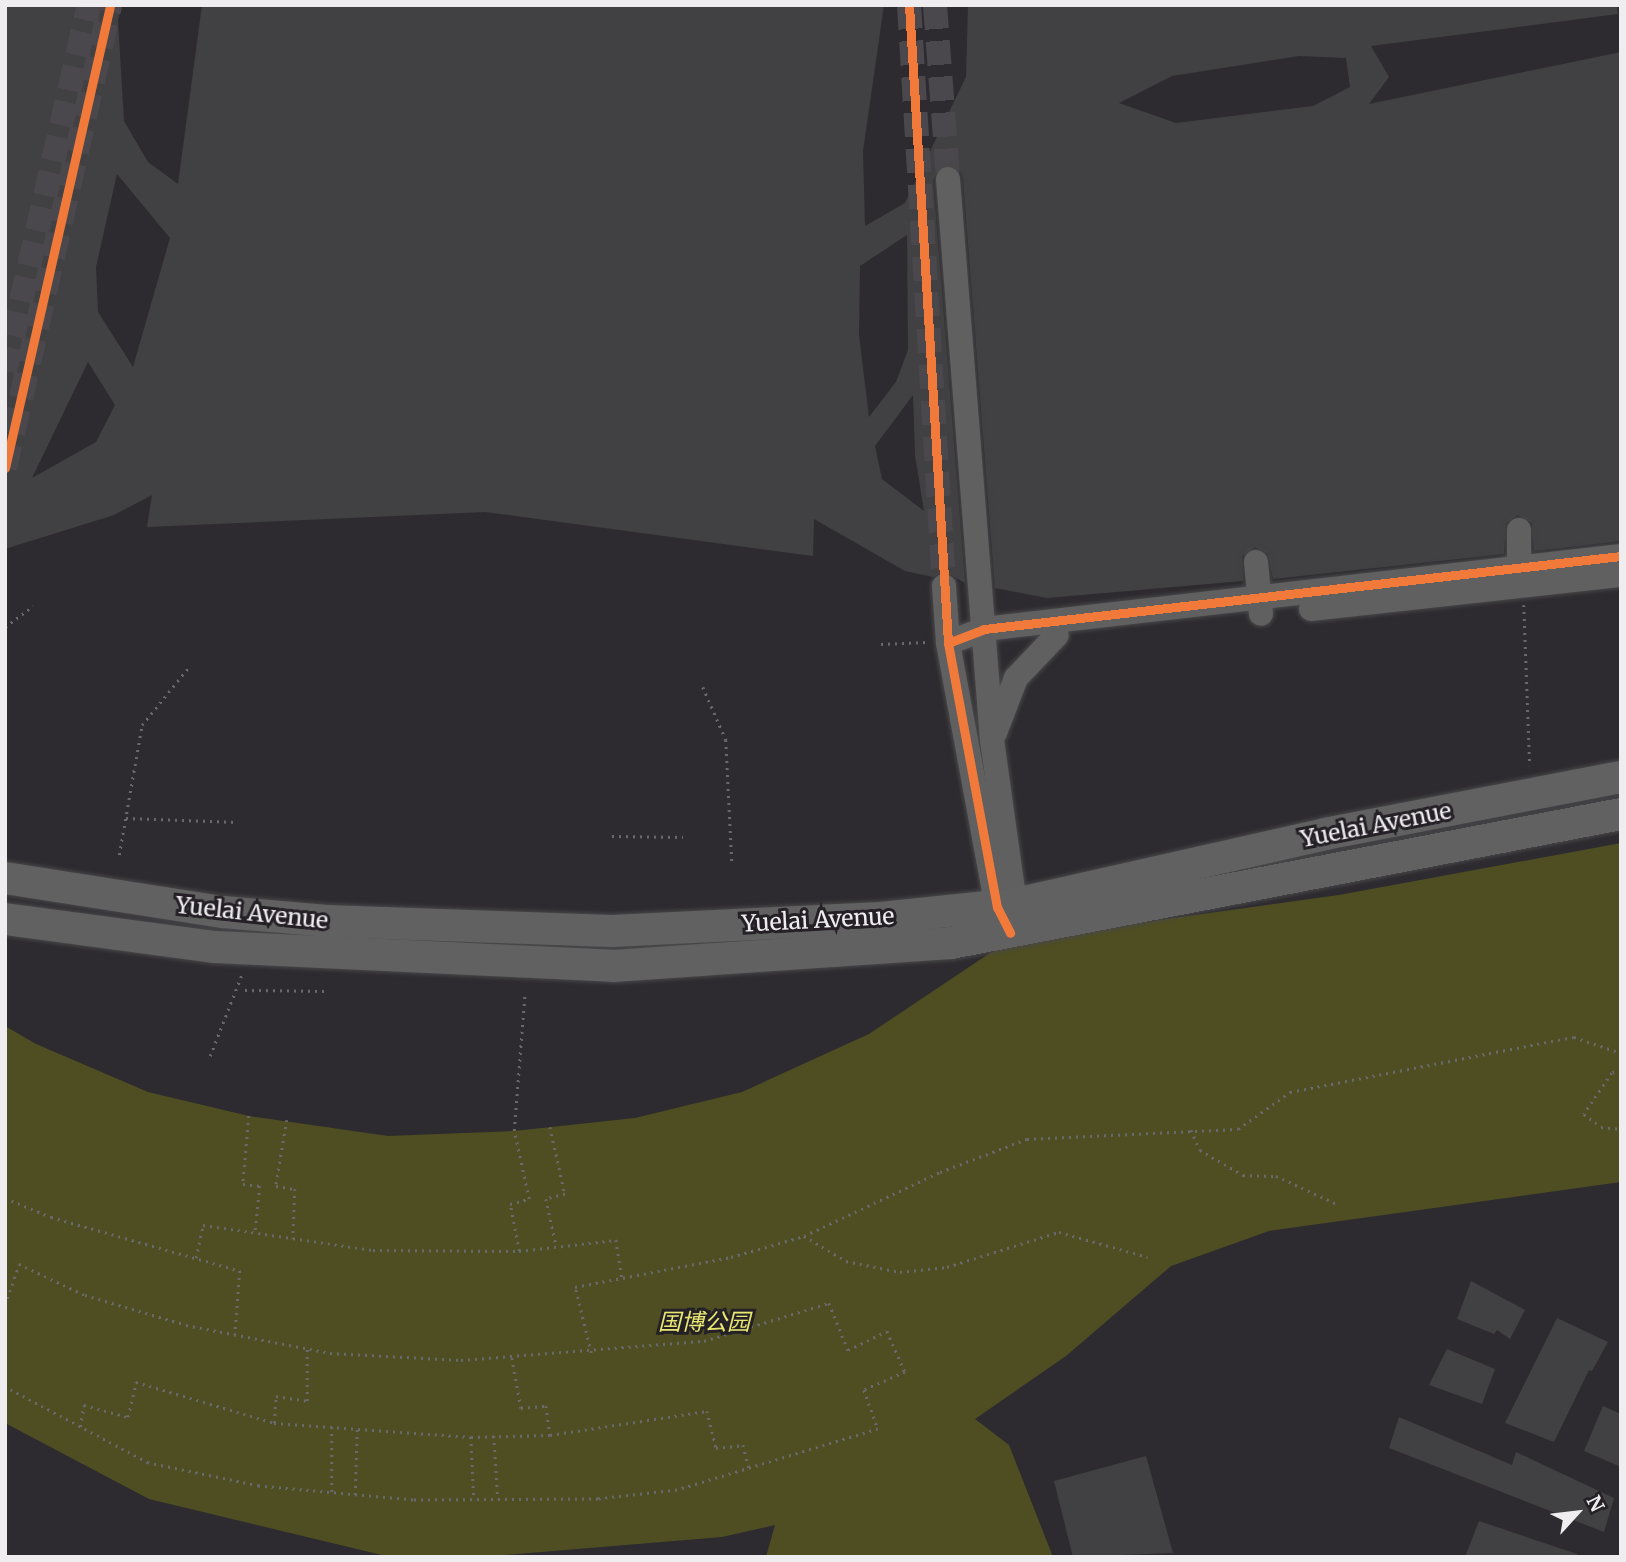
<!DOCTYPE html>
<html>
<head>
<meta charset="utf-8">
<style>
  body { margin:0 }
  #map { position:relative; width:1626px; height:1562px; overflow:hidden; background:#2d2b2f; font-family:Merriweather,"Noto Sans SC",serif }
  div>[style] { position:absolute }
  .green>* { inset:0; background:#4f4e22 }
  .building>* { inset:0; background:#414042 }
  .minor-tunnel>* { height:24px; margin-top:-12px; transform-origin:0; background:repeating-linear-gradient(90deg,#4a484c 0 24px,transparent 0 36px) }
  .path>* { height:2.5px; margin-top:-1.25px; transform-origin:0; background:repeating-linear-gradient(90deg,#69686a 0 2px,transparent 0 7px) }
  .roads { filter:drop-shadow(0 0 2px #484749) drop-shadow(0 0 2px #484749) }
  .minor>* { height:24px; margin:-12px; padding:0 12px; transform-origin:12px; border-radius:12px; background:#616061 }
  .major>* { height:32px; margin:-16px; padding:0 16px; transform-origin:16px; border-radius:16px; background:#626162 }
  .cycleway>* { height:9px; margin:-4.5px; padding:0 4.5px; transform-origin:4.5px; border-radius:4.5px; background:#f17a3a }
  span { translate:-50% -50%; white-space:nowrap; text-align:center; line-height:1.15; -webkit-text-stroke:6px #242026; paint-order:stroke }
  .street-label { font-size:23px; color:#f0edf1 }
  .park-label { font-size:23px; color:#e8e871; font-style:italic }
  .frame { position:absolute; inset:0; border:7px solid #f0edf1; pointer-events:none }
  .north { position:absolute; left:1542px; top:1478px; width:70px; height:70px; -webkit-text-stroke:5px #242026; paint-order:stroke; rotate:63deg; font-size:19px; font-weight:700; line-height:28px; text-align:center; color:#f0edf1 }
  .north::after { content:''; display:block; margin:auto; width:24px; height:32px; background:#f0edf1; clip-path:polygon(50% 0,100% 100%,50% 72%,0 100%) }
</style>
</head>
<body>
<div id="map">
  <div class="green">
    <i style="clip-path:polygon(1621px 843px,1621px 1182px,1269px 1231px,1171px 1266px,1066px 1356px,975px 1419px,1009px 1445px,1053px 1557px,766px 1557px,775px 1525px,722px 1537px,481px 1557px,390px 1557px,149px 1499px,5px 1423px,5px 1026px,36px 1044px,148px 1092px,249px 1116px,388px 1136px,514px 1131px,635px 1118px,742px 1092px,869px 1034px,1008px 941px,1339px 895px)"></i>
  </div>
  <div class="building">
    <i style="clip-path:polygon(evenodd,5px 5px,122px 5px,118px 20px,124px 121px,148px 162px,178px 184px,202px 5px,884px 5px,863px 151px,865px 226px,905px 203px,966px 77px,968px 5px,1617px 5px,1618px 14px,1371px 46px,1389px 77px,1369px 104px,1621px 52px,1621px 541px,1534px 551px,1532px 523px,1518px 515px,1506px 523px,1504px 554px,1273px 579px,1268px 554px,1255px 547px,1242px 556px,1243px 581px,1047px 598px,995px 588px,963px 178px,960px 170px,948px 164px,939px 167px,933px 180px,965px 583px,944px 571px,933px 577px,905px 571px,814px 519px,813px 556px,485px 512px,147px 527px,152px 495px,114px 515px,5px 549px,5px 5px,1299px 56px,1346px 58px,1350px 87px,1313px 106px,1176px 123px,1119px 103px,1172px 76px,1299px 56px,5px 5px,117px 174px,170px 238px,133px 367px,98px 312px,96px 267px,117px 174px,5px 5px,907px 235px,908px 350px,896px 382px,869px 417px,859px 335px,860px 266px,907px 235px,5px 5px,88px 362px,115px 405px,96px 442px,32px 478px,88px 362px,5px 5px,913px 395px,915px 455px,924px 511px,882px 479px,875px 446px,913px 395px)"></i>
    <i style="clip-path:polygon(1471px 1281px,1525px 1310px,1510px 1339px,1497px 1330px,1494px 1334px,1457px 1319px)"></i>
    <i style="clip-path:polygon(1557px 1318px,1608px 1342px,1592px 1371px,1589px 1370px,1554px 1442px,1505px 1423px)"></i>
    <i style="clip-path:polygon(1447px 1349px,1495px 1369px,1482px 1404px,1429px 1385px)"></i>
    <i style="clip-path:polygon(1603px 1406px,1621px 1414px,1621px 1467px,1584px 1451px)"></i>
    <i style="clip-path:polygon(1399px 1417px,1512px 1465px,1516px 1452px,1614px 1498px,1604px 1532px,1389px 1448px)"></i>
    <i style="clip-path:polygon(1146px 1456px,1173px 1553px,1073px 1557px,1054px 1481px)"></i>
    <i style="clip-path:polygon(1479px 1521px,1577px 1554px,1577px 1557px,1465px 1557px)"></i>
  </div>
  <div class="minor-tunnel">
    <i style="left:909px;top:5px;width:582px;rotate:86.55deg"></i>
    <i style="left:935px;top:5px;width:174px;rotate:85.7deg"></i>
    <i style="left:5px;top:371px;width:376px;rotate:-77.1deg"></i>
    <i style="left:5px;top:468px;width:475px;rotate:-77.2deg"></i>
  </div>
  <div class="path">
    <i style="left:1524px;top:605px;width:161px;rotate:87.9deg"></i>
    <i style="left:5px;top:627px;width:35px;rotate:-37deg"></i>
    <i style="left:881px;top:644px;width:46px;rotate:-2.5deg"></i>
    <i style="left:703px;top:687px;width:58px;rotate:66.5deg"></i>
    <i style="left:726px;top:740px;width:122px;rotate:87.2deg"></i>
    <i style="left:126px;top:818px;width:112px;rotate:2deg"></i>
    <i style="left:612px;top:836px;width:71px;rotate:0.8deg"></i>
    <i style="left:119px;top:855px;width:132px;rotate:-80deg"></i>
    <i style="left:142px;top:725px;width:73px;rotate:-51.1deg"></i>
    <i style="left:245px;top:990px;width:81px;rotate:0.7deg"></i>
    <i style="left:210px;top:1056px;width:88px;rotate:-68.7deg"></i>
    <i style="left:1621px;top:1070px;width:9px;rotate:162deg"></i>
    <i style="left:1612px;top:1073px;width:50px;rotate:124.3deg"></i>
    <i style="left:1584px;top:1114px;width:21px;rotate:37deg"></i>
    <i style="left:1601px;top:1127px;width:20px;rotate:6deg"></i>
    <i style="left:249px;top:1116px;width:68px;rotate:95deg"></i>
    <i style="left:243px;top:1184px;width:17px;rotate:7deg"></i>
    <i style="left:260px;top:1186px;width:48px;rotate:95.9deg"></i>
    <i style="left:287px;top:1120px;width:67px;rotate:99.5deg"></i>
    <i style="left:276px;top:1186px;width:19px;rotate:9deg"></i>
    <i style="left:295px;top:1189px;width:50px;rotate:92.3deg"></i>
    <i style="left:550px;top:1127px;width:69px;rotate:77.4deg"></i>
    <i style="left:565px;top:1194px;width:20px;rotate:165deg"></i>
    <i style="left:546px;top:1199px;width:47px;rotate:77.7deg"></i>
    <i style="left:1191px;top:1130px;width:22px;rotate:66deg"></i>
    <i style="left:1200px;top:1150px;width:50px;rotate:30.2deg"></i>
    <i style="left:1243px;top:1175px;width:33px;rotate:2deg"></i>
    <i style="left:1276px;top:1176px;width:67px;rotate:24.7deg"></i>
    <i style="left:5px;top:1198px;width:50px;rotate:22.4deg"></i>
    <i style="left:51px;top:1217px;width:197px;rotate:15.9deg"></i>
    <i style="left:240px;top:1271px;width:64px;rotate:94.5deg"></i>
    <i style="left:804px;top:1236px;width:49px;rotate:30.8deg"></i>
    <i style="left:846px;top:1261px;width:55px;rotate:11.5deg"></i>
    <i style="left:900px;top:1272px;width:47px;rotate:-6.1deg"></i>
    <i style="left:947px;top:1267px;width:117px;rotate:-17.4deg"></i>
    <i style="left:1059px;top:1232px;width:92px;rotate:15.7deg"></i>
    <i style="left:519px;top:1251px;width:48px;rotate:-100.8deg"></i>
    <i style="left:510px;top:1204px;width:20px;rotate:-15deg"></i>
    <i style="left:529px;top:1199px;width:70px;rotate:-102.4deg"></i>
    <i style="left:514px;top:1131px;width:139px;rotate:-85.5deg"></i>
    <i style="left:196px;top:1258px;width:34px;rotate:-78deg"></i>
    <i style="left:203px;top:1225px;width:172px;rotate:8.4deg"></i>
    <i style="left:373px;top:1250px;width:146px;rotate:0.4deg"></i>
    <i style="left:519px;top:1251px;width:98px;rotate:-6.5deg"></i>
    <i style="left:616px;top:1240px;width:39px;rotate:81deg"></i>
    <i style="left:5px;top:1305px;width:43px;rotate:-71.1deg"></i>
    <i style="left:19px;top:1264px;width:73px;rotate:25.2deg"></i>
    <i style="left:85px;top:1295px;width:105px;rotate:16.5deg"></i>
    <i style="left:186px;top:1325px;width:147px;rotate:11deg"></i>
    <i style="left:330px;top:1353px;width:131px;rotate:3.1deg"></i>
    <i style="left:461px;top:1360px;width:244px;rotate:-4.5deg"></i>
    <i style="left:704px;top:1341px;width:131px;rotate:-16.9deg"></i>
    <i style="left:829px;top:1303px;width:51px;rotate:68deg"></i>
    <i style="left:848px;top:1350px;width:43px;rotate:-26deg"></i>
    <i style="left:887px;top:1331px;width:45px;rotate:66.3deg"></i>
    <i style="left:905px;top:1372px;width:45px;rotate:156.3deg"></i>
    <i style="left:864px;top:1390px;width:41px;rotate:70.3deg"></i>
    <i style="left:878px;top:1429px;width:210px;rotate:163.1deg"></i>
    <i style="left:677px;top:1490px;width:80px;rotate:173.5deg"></i>
    <i style="left:598px;top:1499px;width:185px;rotate:179.7deg"></i>
    <i style="left:413px;top:1500px;width:155px;rotate:-174.8deg"></i>
    <i style="left:259px;top:1486px;width:113px;rotate:-168.3deg"></i>
    <i style="left:148px;top:1463px;width:162px;rotate:-152deg"></i>
    <i style="left:591px;top:1353px;width:68px;rotate:-103.6deg"></i>
    <i style="left:575px;top:1287px;width:159px;rotate:-10.9deg"></i>
    <i style="left:731px;top:1257px;width:76px;rotate:-16deg"></i>
    <i style="left:804px;top:1236px;width:150px;rotate:-25.2deg"></i>
    <i style="left:940px;top:1172px;width:93px;rotate:-20.8deg"></i>
    <i style="left:1027px;top:1139px;width:211px;rotate:-2.7deg"></i>
    <i style="left:1238px;top:1129px;width:64px;rotate:-35.4deg"></i>
    <i style="left:1290px;top:1092px;width:289px;rotate:-11deg"></i>
    <i style="left:1574px;top:1037px;width:50px;rotate:18.8deg"></i>
    <i style="left:512px;top:1358px;width:51px;rotate:79.8deg"></i>
    <i style="left:521px;top:1408px;width:25px;rotate:-5deg"></i>
    <i style="left:546px;top:1406px;width:29px;rotate:82deg"></i>
    <i style="left:274px;top:1423px;width:27px;rotate:-86deg"></i>
    <i style="left:276px;top:1396px;width:31px;rotate:9deg"></i>
    <i style="left:307px;top:1401px;width:52px;rotate:-90deg"></i>
    <i style="left:80px;top:1427px;width:22px;rotate:-80deg"></i>
    <i style="left:84px;top:1405px;width:46px;rotate:15.3deg"></i>
    <i style="left:128px;top:1417px;width:36px;rotate:-77deg"></i>
    <i style="left:136px;top:1382px;width:144px;rotate:16.5deg"></i>
    <i style="left:274px;top:1423px;width:197px;rotate:4.1deg"></i>
    <i style="left:471px;top:1437px;width:79px;rotate:-1.5deg"></i>
    <i style="left:550px;top:1435px;width:159px;rotate:-8.7deg"></i>
    <i style="left:707px;top:1411px;width:38px;rotate:76deg"></i>
    <i style="left:716px;top:1448px;width:27px;rotate:-6deg"></i>
    <i style="left:743px;top:1445px;width:24px;rotate:75deg"></i>
    <i style="left:332px;top:1427px;width:65px;rotate:90deg"></i>
    <i style="left:494px;top:1436px;width:63px;rotate:86.4deg"></i>
    <i style="left:471px;top:1437px;width:63px;rotate:87.3deg"></i>
    <i style="left:355px;top:1495px;width:66px;rotate:-88.3deg"></i>
  </div>
  <div class="roads">
    <div class="minor">
      <i style="left:948px;top:179px;width:563px;rotate:85.52deg"></i>
      <i style="left:992px;top:740px;width:166px;rotate:82deg"></i>
      <i style="left:1015px;top:904px;width:16px;rotate:101deg"></i>
      <i style="left:1519px;top:530px;width:54px;rotate:90deg"></i>
      <i style="left:1256px;top:562px;width:52px;rotate:84.5deg"></i>
      <i style="left:944px;top:586px;width:57px;rotate:86deg"></i>
      <i style="left:948px;top:643px;width:269px;rotate:79.5deg"></i>
      <i style="left:997px;top:907px;width:14px;rotate:65deg"></i>
      <i style="left:1311px;top:609px;width:312px;rotate:-6.3deg"></i>
      <i style="left:948px;top:643px;width:39px;rotate:-21deg"></i>
      <i style="left:984px;top:629px;width:641px;rotate:-6.54deg"></i>
      <i style="left:995px;top:733px;width:59px;rotate:-69.1deg"></i>
      <i style="left:1016px;top:678px;width:59px;rotate:-46.4deg"></i>
    </div>
    <div class="major">
      <i style="left:5px;top:878px;width:221px;rotate:8.9deg"></i>
      <i style="left:223px;top:912px;width:104px;rotate:4.9deg"></i>
      <i style="left:327px;top:921px;width:285px;rotate:2deg"></i>
      <i style="left:612px;top:931px;width:269px;rotate:-2.8deg"></i>
      <i style="left:881px;top:918px;width:135px;rotate:-6deg"></i>
      <i style="left:1015px;top:904px;width:318px;rotate:-12.7deg"></i>
      <i style="left:1325px;top:834px;width:301px;rotate:-10.9deg"></i>
      <i style="left:5px;top:919px;width:212px;rotate:7.6deg"></i>
      <i style="left:215px;top:947px;width:398px;rotate:2.7deg"></i>
      <i style="left:613px;top:966px;width:339px;rotate:-3.9deg"></i>
      <i style="left:951px;top:943px;width:682px;rotate:-10.9deg"></i>
    </div>
  </div>
  <div class="cycleway">
    <i style="left:909px;top:5px;width:639px;rotate:86.5deg"></i>
    <i style="left:948px;top:643px;width:269px;rotate:79.5deg"></i>
    <i style="left:997px;top:907px;width:29px;rotate:63deg"></i>
    <i style="left:5px;top:468px;width:475px;rotate:-77.2deg"></i>
    <i style="left:948px;top:643px;width:39px;rotate:-21deg"></i>
    <i style="left:984px;top:629px;width:641px;rotate:-6.54deg"></i>
  </div>
  <div class="street-label">
    <span style="left:1376px;top:825px;rotate:-11deg">Yuelai Avenue</span>
    <span style="left:252px;top:913px;rotate:6deg">Yuelai Avenue</span>
    <span style="left:818px;top:920px;rotate:-3deg">Yuelai Avenue</span>
  </div>
  <div class="park-label">
    <span style="left:704px;top:1322px">国博公园</span>
  </div>
  <div class="frame"></div>
  <div class="north">N</div>
</div>
</body>
</html>
